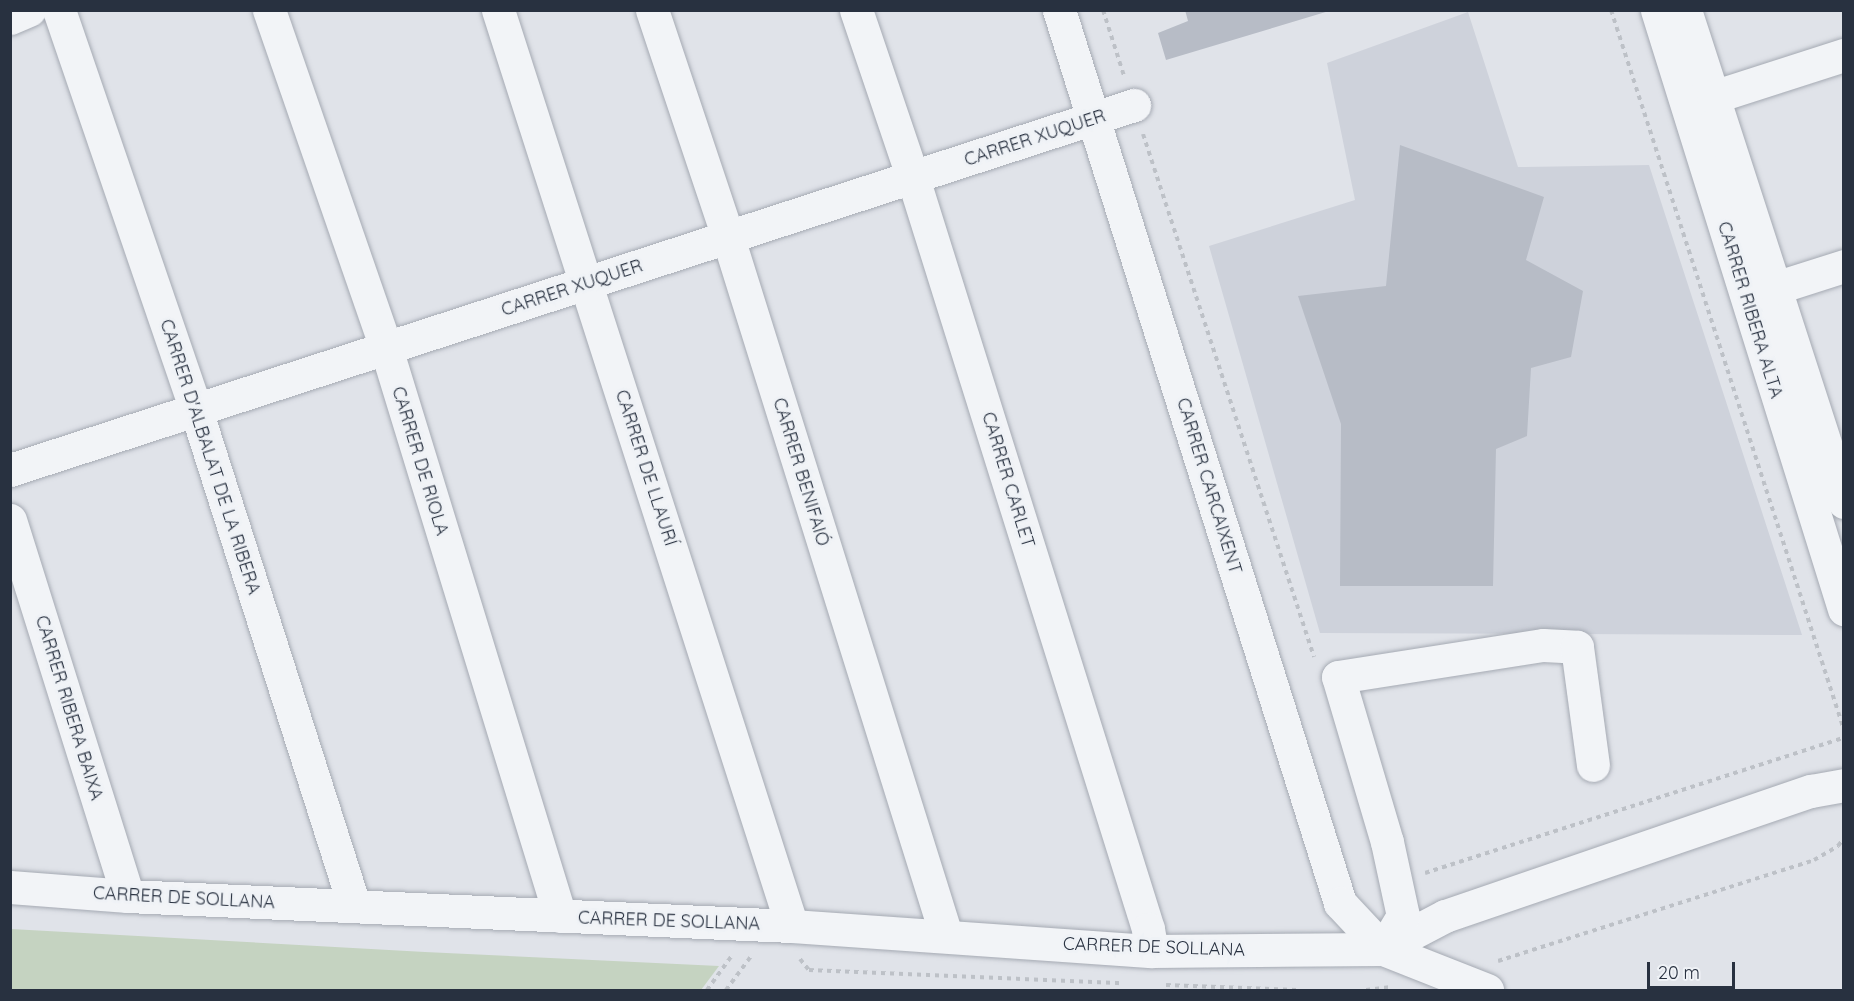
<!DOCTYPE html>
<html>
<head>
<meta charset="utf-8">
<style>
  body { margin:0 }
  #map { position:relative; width:1854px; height:1001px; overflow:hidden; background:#e0e3e9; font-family:Quicksand,sans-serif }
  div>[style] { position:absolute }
  .built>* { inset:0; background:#ced2db }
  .green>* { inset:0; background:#c5d3c1 }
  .building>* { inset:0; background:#b7bcc6 }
  .path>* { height:4px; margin-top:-2px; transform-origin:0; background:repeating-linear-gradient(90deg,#bdc1c7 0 4.5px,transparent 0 9px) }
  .roads { filter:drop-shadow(0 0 2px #a5aab3) drop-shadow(0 0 2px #a5aab3) }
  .minor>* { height:33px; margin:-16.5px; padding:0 16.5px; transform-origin:16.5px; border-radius:16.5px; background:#f2f4f7 }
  span { translate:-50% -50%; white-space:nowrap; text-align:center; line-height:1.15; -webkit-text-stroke:6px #eff2f6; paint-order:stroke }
  .street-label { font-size:18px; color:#283140 }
  .frame { position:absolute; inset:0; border:12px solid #283140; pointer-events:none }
  .scale { position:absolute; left:1647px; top:962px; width:88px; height:27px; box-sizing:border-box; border:3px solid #283140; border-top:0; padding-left:8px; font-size:18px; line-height:21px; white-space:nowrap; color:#283140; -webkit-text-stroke:4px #eff2f6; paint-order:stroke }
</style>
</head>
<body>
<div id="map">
  <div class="built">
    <i style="clip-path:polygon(1468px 12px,1518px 167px,1649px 165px,1802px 635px,1320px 633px,1209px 246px,1355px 200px,1327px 63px)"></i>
  </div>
  <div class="green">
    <i style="clip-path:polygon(11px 929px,425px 952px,719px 966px,701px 990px,11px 990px)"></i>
  </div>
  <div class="building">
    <i style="clip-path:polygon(1185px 10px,1329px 10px,1329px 11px,1166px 60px,1158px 33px,1188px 21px)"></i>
    <i style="clip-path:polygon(1400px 145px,1544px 197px,1526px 260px,1583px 291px,1571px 357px,1531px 368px,1527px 436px,1496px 449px,1493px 586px,1340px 586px,1341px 424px,1298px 296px,1386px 286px)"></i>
  </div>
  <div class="path">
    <i style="left:1103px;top:10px;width:69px;rotate:72.3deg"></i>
    <i style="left:1611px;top:10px;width:757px;rotate:72.07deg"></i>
    <i style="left:1143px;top:134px;width:550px;rotate:71.89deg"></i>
    <i style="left:1425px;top:873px;width:440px;rotate:-17.9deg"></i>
    <i style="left:800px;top:959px;width:14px;rotate:51deg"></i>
    <i style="left:809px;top:970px;width:314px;rotate:2.4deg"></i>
    <i style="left:1498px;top:961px;width:332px;rotate:-17.7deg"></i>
    <i style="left:1814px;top:860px;width:28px;rotate:-30deg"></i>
    <i style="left:1838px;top:846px;width:10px;rotate:-53deg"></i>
    <i style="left:1166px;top:985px;width:131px;rotate:2.2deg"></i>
    <i style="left:707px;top:990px;width:44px;rotate:-54.2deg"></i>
    <i style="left:726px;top:990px;width:44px;rotate:-53.4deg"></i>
    <i style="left:1366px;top:990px;width:23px;rotate:-7deg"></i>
  </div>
  <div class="roads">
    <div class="minor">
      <i style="left:59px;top:10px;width:423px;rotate:71.1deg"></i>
      <i style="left:196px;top:410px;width:520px;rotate:72.3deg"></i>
      <i style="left:269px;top:10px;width:358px;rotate:70.9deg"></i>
      <i style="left:386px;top:348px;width:594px;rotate:72.97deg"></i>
      <i style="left:498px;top:10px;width:962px;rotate:72.21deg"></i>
      <i style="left:652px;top:10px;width:230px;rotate:71.5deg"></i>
      <i style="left:725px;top:228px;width:741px;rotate:72.64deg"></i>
      <i style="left:856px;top:10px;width:177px;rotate:71.3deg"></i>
      <i style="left:913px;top:178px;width:787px;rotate:72.62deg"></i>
      <i style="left:1148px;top:929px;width:22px;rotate:80deg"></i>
      <i style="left:1059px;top:10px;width:936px;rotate:72.53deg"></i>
      <i style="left:1340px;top:903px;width:63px;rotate:46.9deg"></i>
      <i style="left:1657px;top:10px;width:628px;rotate:72.66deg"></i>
      <i style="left:1685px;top:10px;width:517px;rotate:72.09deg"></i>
      <i style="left:10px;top:18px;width:21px;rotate:-23deg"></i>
      <i style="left:1713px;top:97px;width:138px;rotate:-17.8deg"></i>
      <i style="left:1775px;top:288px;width:72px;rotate:-17.7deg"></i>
      <i style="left:10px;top:470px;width:1182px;rotate:-17.99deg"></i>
      <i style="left:10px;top:520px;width:394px;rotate:72.6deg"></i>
      <i style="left:10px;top:887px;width:118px;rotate:4.4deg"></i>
      <i style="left:128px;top:896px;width:665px;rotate:2.59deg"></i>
      <i style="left:792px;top:926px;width:361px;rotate:4deg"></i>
      <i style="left:1152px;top:951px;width:231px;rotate:-0.5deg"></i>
      <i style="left:1383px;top:949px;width:112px;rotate:21.5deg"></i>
      <i style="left:1384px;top:948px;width:69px;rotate:-27.7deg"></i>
      <i style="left:1445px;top:916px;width:387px;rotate:-18.9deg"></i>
      <i style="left:1811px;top:791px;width:34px;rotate:-10deg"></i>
      <i style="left:1383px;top:949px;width:39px;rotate:-59deg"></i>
      <i style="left:1403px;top:916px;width:76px;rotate:-102.2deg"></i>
      <i style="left:1387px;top:842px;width:172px;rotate:-106.5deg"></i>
      <i style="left:1338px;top:677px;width:207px;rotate:-8.9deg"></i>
      <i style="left:1543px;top:645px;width:34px;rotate:3deg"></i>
      <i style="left:1577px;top:647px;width:119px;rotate:82.3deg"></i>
    </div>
  </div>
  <div class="street-label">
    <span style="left:1035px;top:138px;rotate:-18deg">CARRER XUQUER</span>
    <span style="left:572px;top:288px;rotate:-18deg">CARRER XUQUER</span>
    <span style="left:1750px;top:310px;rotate:73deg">CARRER RIBERA ALTA</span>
    <span style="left:210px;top:457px;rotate:72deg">CARRER D'ALBALAT DE LA RIBERA</span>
    <span style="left:420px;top:461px;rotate:73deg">CARRER DE RIOLA</span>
    <span style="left:646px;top:468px;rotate:72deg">CARRER DE LLAURÍ</span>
    <span style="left:801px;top:472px;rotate:73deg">CARRER BENIFAIÓ</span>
    <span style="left:1008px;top:480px;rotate:73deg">CARRER CARLET</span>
    <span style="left:1209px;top:486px;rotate:73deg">CARRER CARCAIXENT</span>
    <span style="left:69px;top:708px;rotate:73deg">CARRER RIBERA BAIXA</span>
    <span style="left:184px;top:898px;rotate:3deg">CARRER DE SOLLANA</span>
    <span style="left:669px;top:921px;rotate:2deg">CARRER DE SOLLANA</span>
    <span style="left:1154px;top:947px;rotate:2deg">CARRER DE SOLLANA</span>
  </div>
  <div class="frame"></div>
  <div class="scale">20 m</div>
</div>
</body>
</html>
